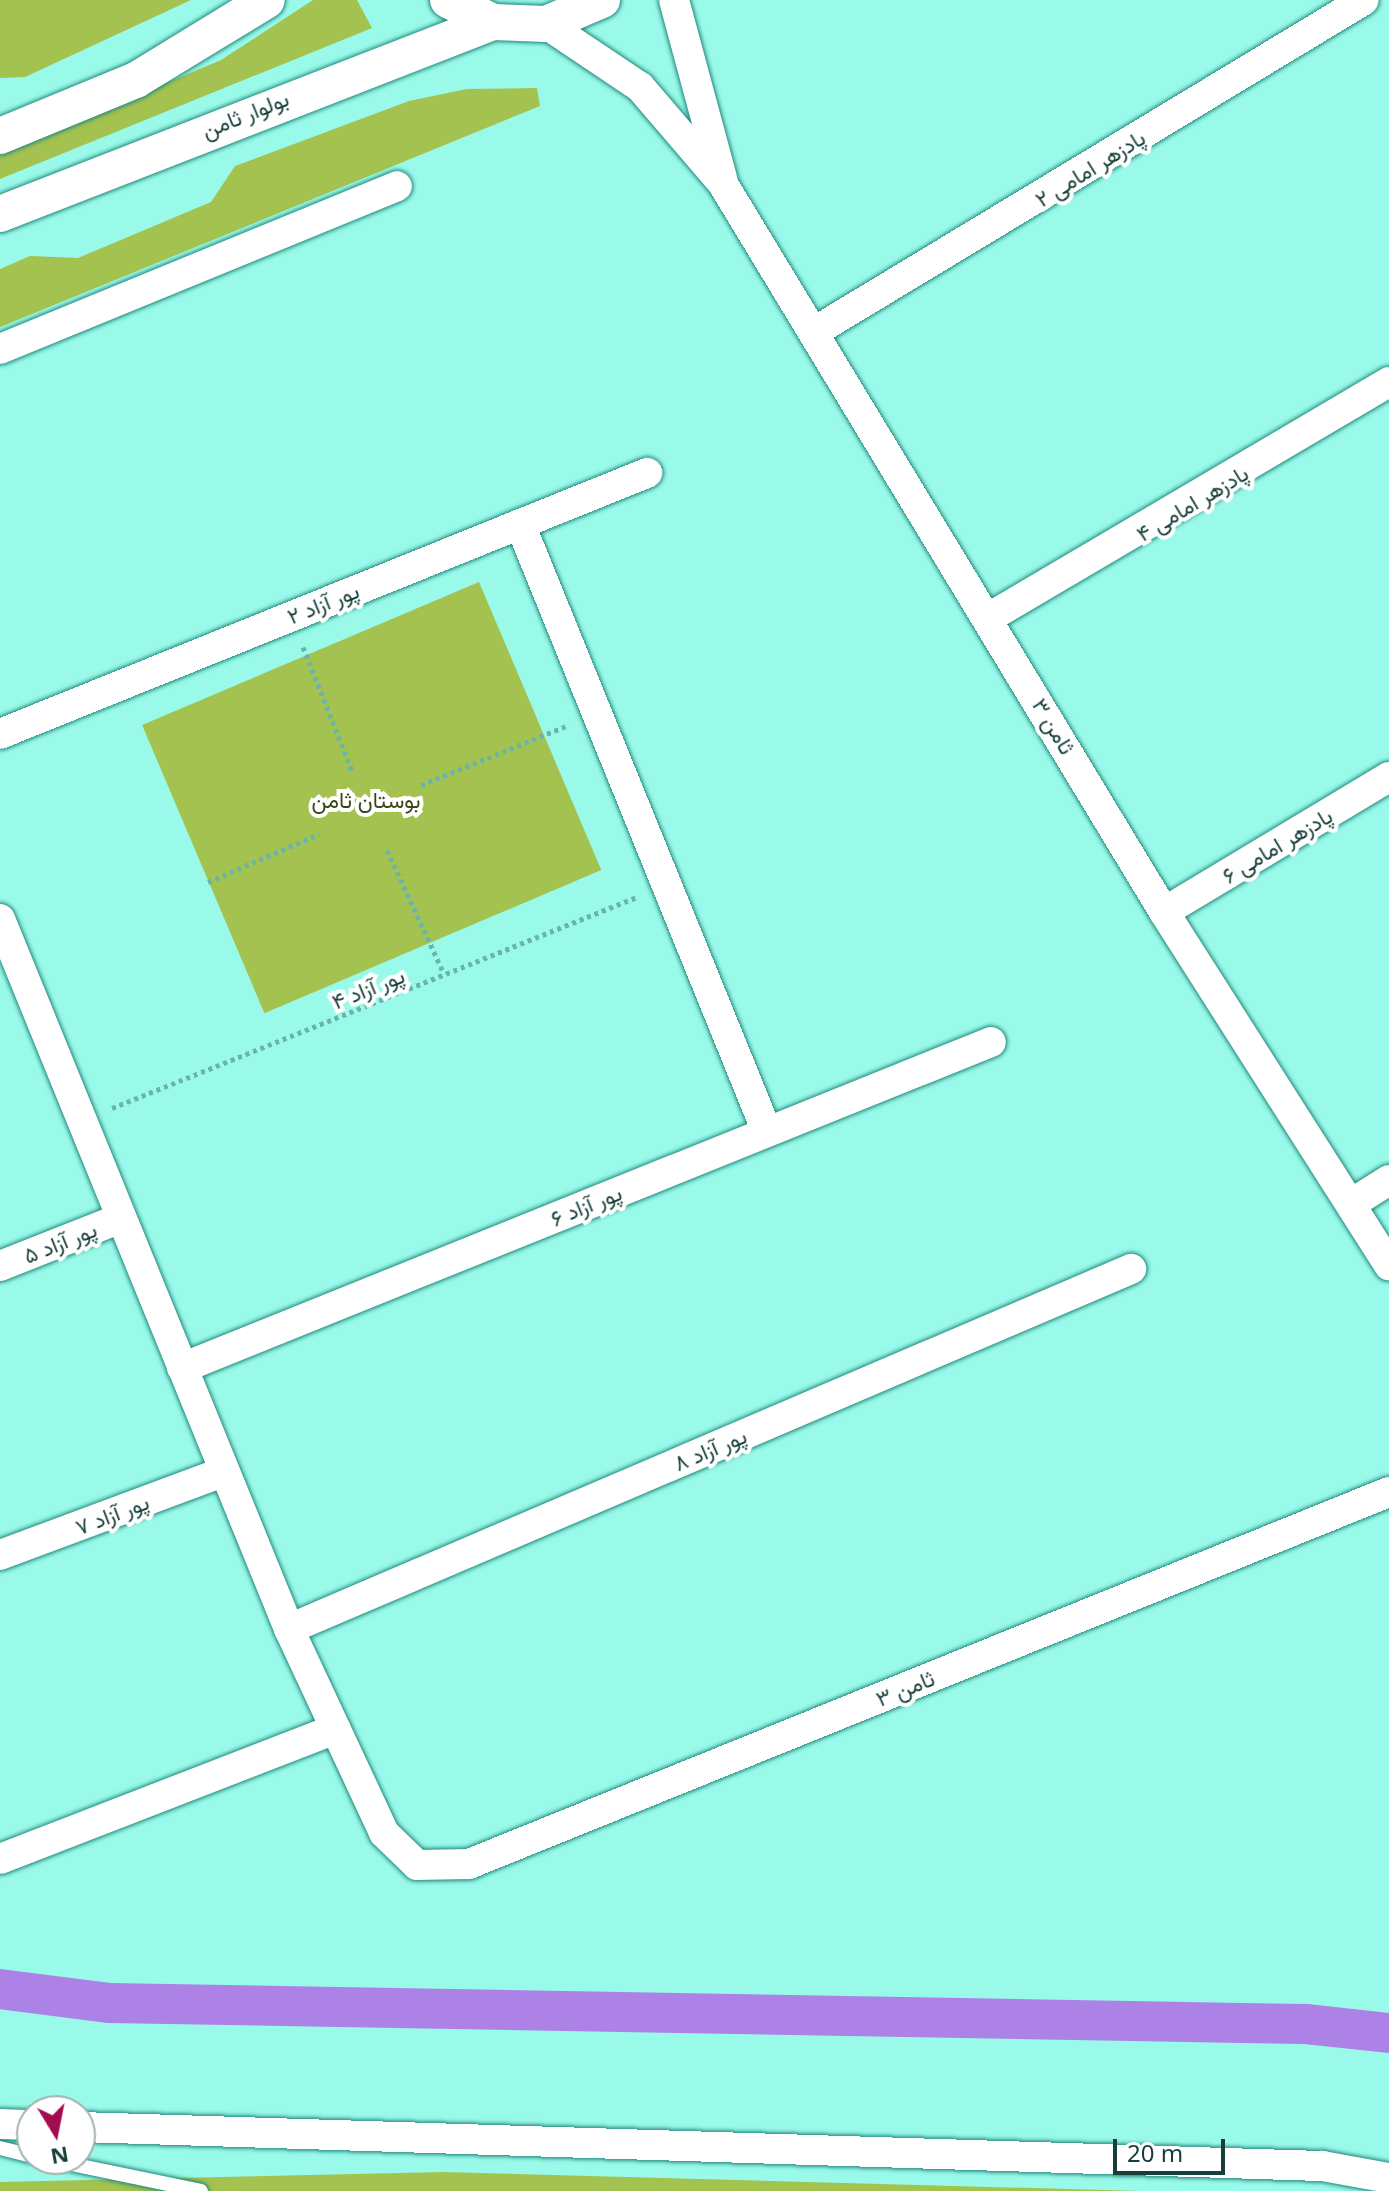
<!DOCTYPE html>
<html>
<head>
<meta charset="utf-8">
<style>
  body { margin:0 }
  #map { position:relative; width:1389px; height:2191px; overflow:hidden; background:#9afaea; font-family:"Noto Sans",Vazirmatn,sans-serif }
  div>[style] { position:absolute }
  .green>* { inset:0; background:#a4c24f; transform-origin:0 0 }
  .canal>* { height:40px; margin:-20px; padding:0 20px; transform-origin:20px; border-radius:20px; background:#ad82e7 }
  .path>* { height:5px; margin-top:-2.5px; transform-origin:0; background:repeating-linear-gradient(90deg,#6ab5a9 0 4px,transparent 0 8px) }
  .roads { filter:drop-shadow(0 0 2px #20897c) drop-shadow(0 0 2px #20897c) }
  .service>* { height:14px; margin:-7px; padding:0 7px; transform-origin:7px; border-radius:7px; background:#fff }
  .minor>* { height:30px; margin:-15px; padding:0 15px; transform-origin:15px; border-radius:15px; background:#fff }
  .tertiary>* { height:36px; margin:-18px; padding:0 18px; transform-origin:18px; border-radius:18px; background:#fff }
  span { translate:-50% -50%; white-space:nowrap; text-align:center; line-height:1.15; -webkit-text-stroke:8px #fff; paint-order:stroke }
  .street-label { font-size:22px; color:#173f39 }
  .park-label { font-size:22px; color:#3a4616 }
  .north { position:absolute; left:16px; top:2095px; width:80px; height:80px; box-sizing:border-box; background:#fff; border:2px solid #a2b2b0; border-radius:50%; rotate:170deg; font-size:22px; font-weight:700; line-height:32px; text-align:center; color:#173f39 }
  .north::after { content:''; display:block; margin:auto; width:28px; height:36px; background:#a10d50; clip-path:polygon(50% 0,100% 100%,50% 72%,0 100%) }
  .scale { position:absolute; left:1113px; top:2139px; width:112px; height:36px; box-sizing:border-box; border:4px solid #173f39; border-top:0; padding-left:10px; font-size:24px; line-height:28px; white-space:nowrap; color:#173f39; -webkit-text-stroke:6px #fff; paint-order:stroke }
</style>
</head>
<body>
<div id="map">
  <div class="green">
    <i style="clip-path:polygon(0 0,191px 0,25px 77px,0 78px)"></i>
    <i style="clip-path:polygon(313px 0,357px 0,372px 28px,0 179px,0 153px,221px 60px)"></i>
    <i style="clip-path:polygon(537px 88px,540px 106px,0 327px,0 269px,30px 256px,78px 258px,211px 202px,235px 166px,409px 101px,467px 89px)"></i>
    <i style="left:479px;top:582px;width:313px;height:366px;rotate:67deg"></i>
    <i style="clip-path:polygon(444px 2172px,1140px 2191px,0 2191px,0 2182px)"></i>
  </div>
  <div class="canal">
    <i style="left:0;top:1989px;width:111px;rotate:7.3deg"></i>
    <i style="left:110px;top:2003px;width:1196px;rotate:1.01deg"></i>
    <i style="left:1306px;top:2024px;width:83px;rotate:6.2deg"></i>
  </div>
  <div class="path">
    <i style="left:303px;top:647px;width:136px;rotate:68.4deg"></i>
    <i style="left:421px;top:785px;width:160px;rotate:-22.1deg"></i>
    <i style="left:387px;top:850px;width:136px;rotate:65.3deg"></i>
    <i style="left:208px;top:882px;width:121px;rotate:-23.4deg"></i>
    <i style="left:112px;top:1108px;width:566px;rotate:-21.9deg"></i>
  </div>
  <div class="roads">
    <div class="service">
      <i style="left:0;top:2148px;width:33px;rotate:14deg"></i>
      <i style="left:47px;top:2159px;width:157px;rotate:11.7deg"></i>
    </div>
    <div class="minor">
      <i style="left:674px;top:0;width:184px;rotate:74.9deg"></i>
      <i style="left:546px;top:24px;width:113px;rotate:33.8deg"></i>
      <i style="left:640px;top:87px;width:128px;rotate:49.4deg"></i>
      <i style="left:723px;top:184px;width:851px;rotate:58.79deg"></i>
      <i style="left:1164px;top:912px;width:419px;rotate:57.5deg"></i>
      <i style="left:814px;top:332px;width:642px;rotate:-31.12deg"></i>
      <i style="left:0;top:349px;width:429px;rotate:-22.3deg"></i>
      <i style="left:520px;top:524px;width:656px;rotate:67.89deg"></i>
      <i style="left:990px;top:617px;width:463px;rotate:-30.5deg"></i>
      <i style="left:0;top:734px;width:698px;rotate:-21.97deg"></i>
      <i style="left:1164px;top:912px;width:262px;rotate:-31deg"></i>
      <i style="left:0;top:919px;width:767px;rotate:67.85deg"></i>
      <i style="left:289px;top:1629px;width:225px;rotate:65deg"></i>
      <i style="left:384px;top:1833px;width:46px;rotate:44.1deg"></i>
      <i style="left:417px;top:1865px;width:52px;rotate:-1.1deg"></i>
      <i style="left:469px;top:1864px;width:992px;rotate:-22.02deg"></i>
      <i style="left:1351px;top:1204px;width:45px;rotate:-32.3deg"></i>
      <i style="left:0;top:1266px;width:130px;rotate:-21.6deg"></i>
      <i style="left:182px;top:1368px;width:872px;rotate:-21.95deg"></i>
      <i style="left:0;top:1555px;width:238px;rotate:-20.4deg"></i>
      <i style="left:289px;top:1629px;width:916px;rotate:-23.15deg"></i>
      <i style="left:0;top:1859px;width:360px;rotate:-21.2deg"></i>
      <i style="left:0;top:2124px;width:32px;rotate:2deg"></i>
      <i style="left:80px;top:2127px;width:1243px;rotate:1.8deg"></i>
      <i style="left:1322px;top:2166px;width:68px;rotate:10.2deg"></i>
    </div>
    <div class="tertiary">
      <i style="left:448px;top:0;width:50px;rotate:26.1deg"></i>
      <i style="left:493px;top:22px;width:53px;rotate:2.2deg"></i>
      <i style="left:546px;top:24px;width:61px;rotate:-23.2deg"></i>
      <i style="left:0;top:136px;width:147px;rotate:-22.4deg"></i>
      <i style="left:136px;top:80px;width:153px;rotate:-31.4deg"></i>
      <i style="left:0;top:214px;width:529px;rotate:-21.28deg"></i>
    </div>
  </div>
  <div class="street-label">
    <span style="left:245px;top:114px;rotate:-22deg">بولوار ثامن</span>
    <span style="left:1090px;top:168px;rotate:-32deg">پادزهر امامی ۲</span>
    <span style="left:1192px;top:503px;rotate:-31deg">پادزهر امامی ۴</span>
    <span style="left:323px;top:603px;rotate:-22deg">پور آزاد ۲</span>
    <span style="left:1054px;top:726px;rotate:59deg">ثامن ۳</span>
    <span style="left:1277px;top:845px;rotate:-31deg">پادزهر امامی ۶</span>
    <span style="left:368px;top:988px;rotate:-22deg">پور آزاد ۴</span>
    <span style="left:586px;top:1205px;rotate:-22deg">پور آزاد ۶</span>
    <span style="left:60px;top:1242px;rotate:-22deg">پور آزاد ۵</span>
    <span style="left:710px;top:1449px;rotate:-23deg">پور آزاد ۸</span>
    <span style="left:112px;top:1514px;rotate:-21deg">پور آزاد ۷</span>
    <span style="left:905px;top:1688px;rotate:-22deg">ثامن ۳</span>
  </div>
  <div class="park-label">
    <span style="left:366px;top:800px">بوستان ثامن</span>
  </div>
  <div class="north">N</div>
  <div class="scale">20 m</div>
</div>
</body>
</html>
